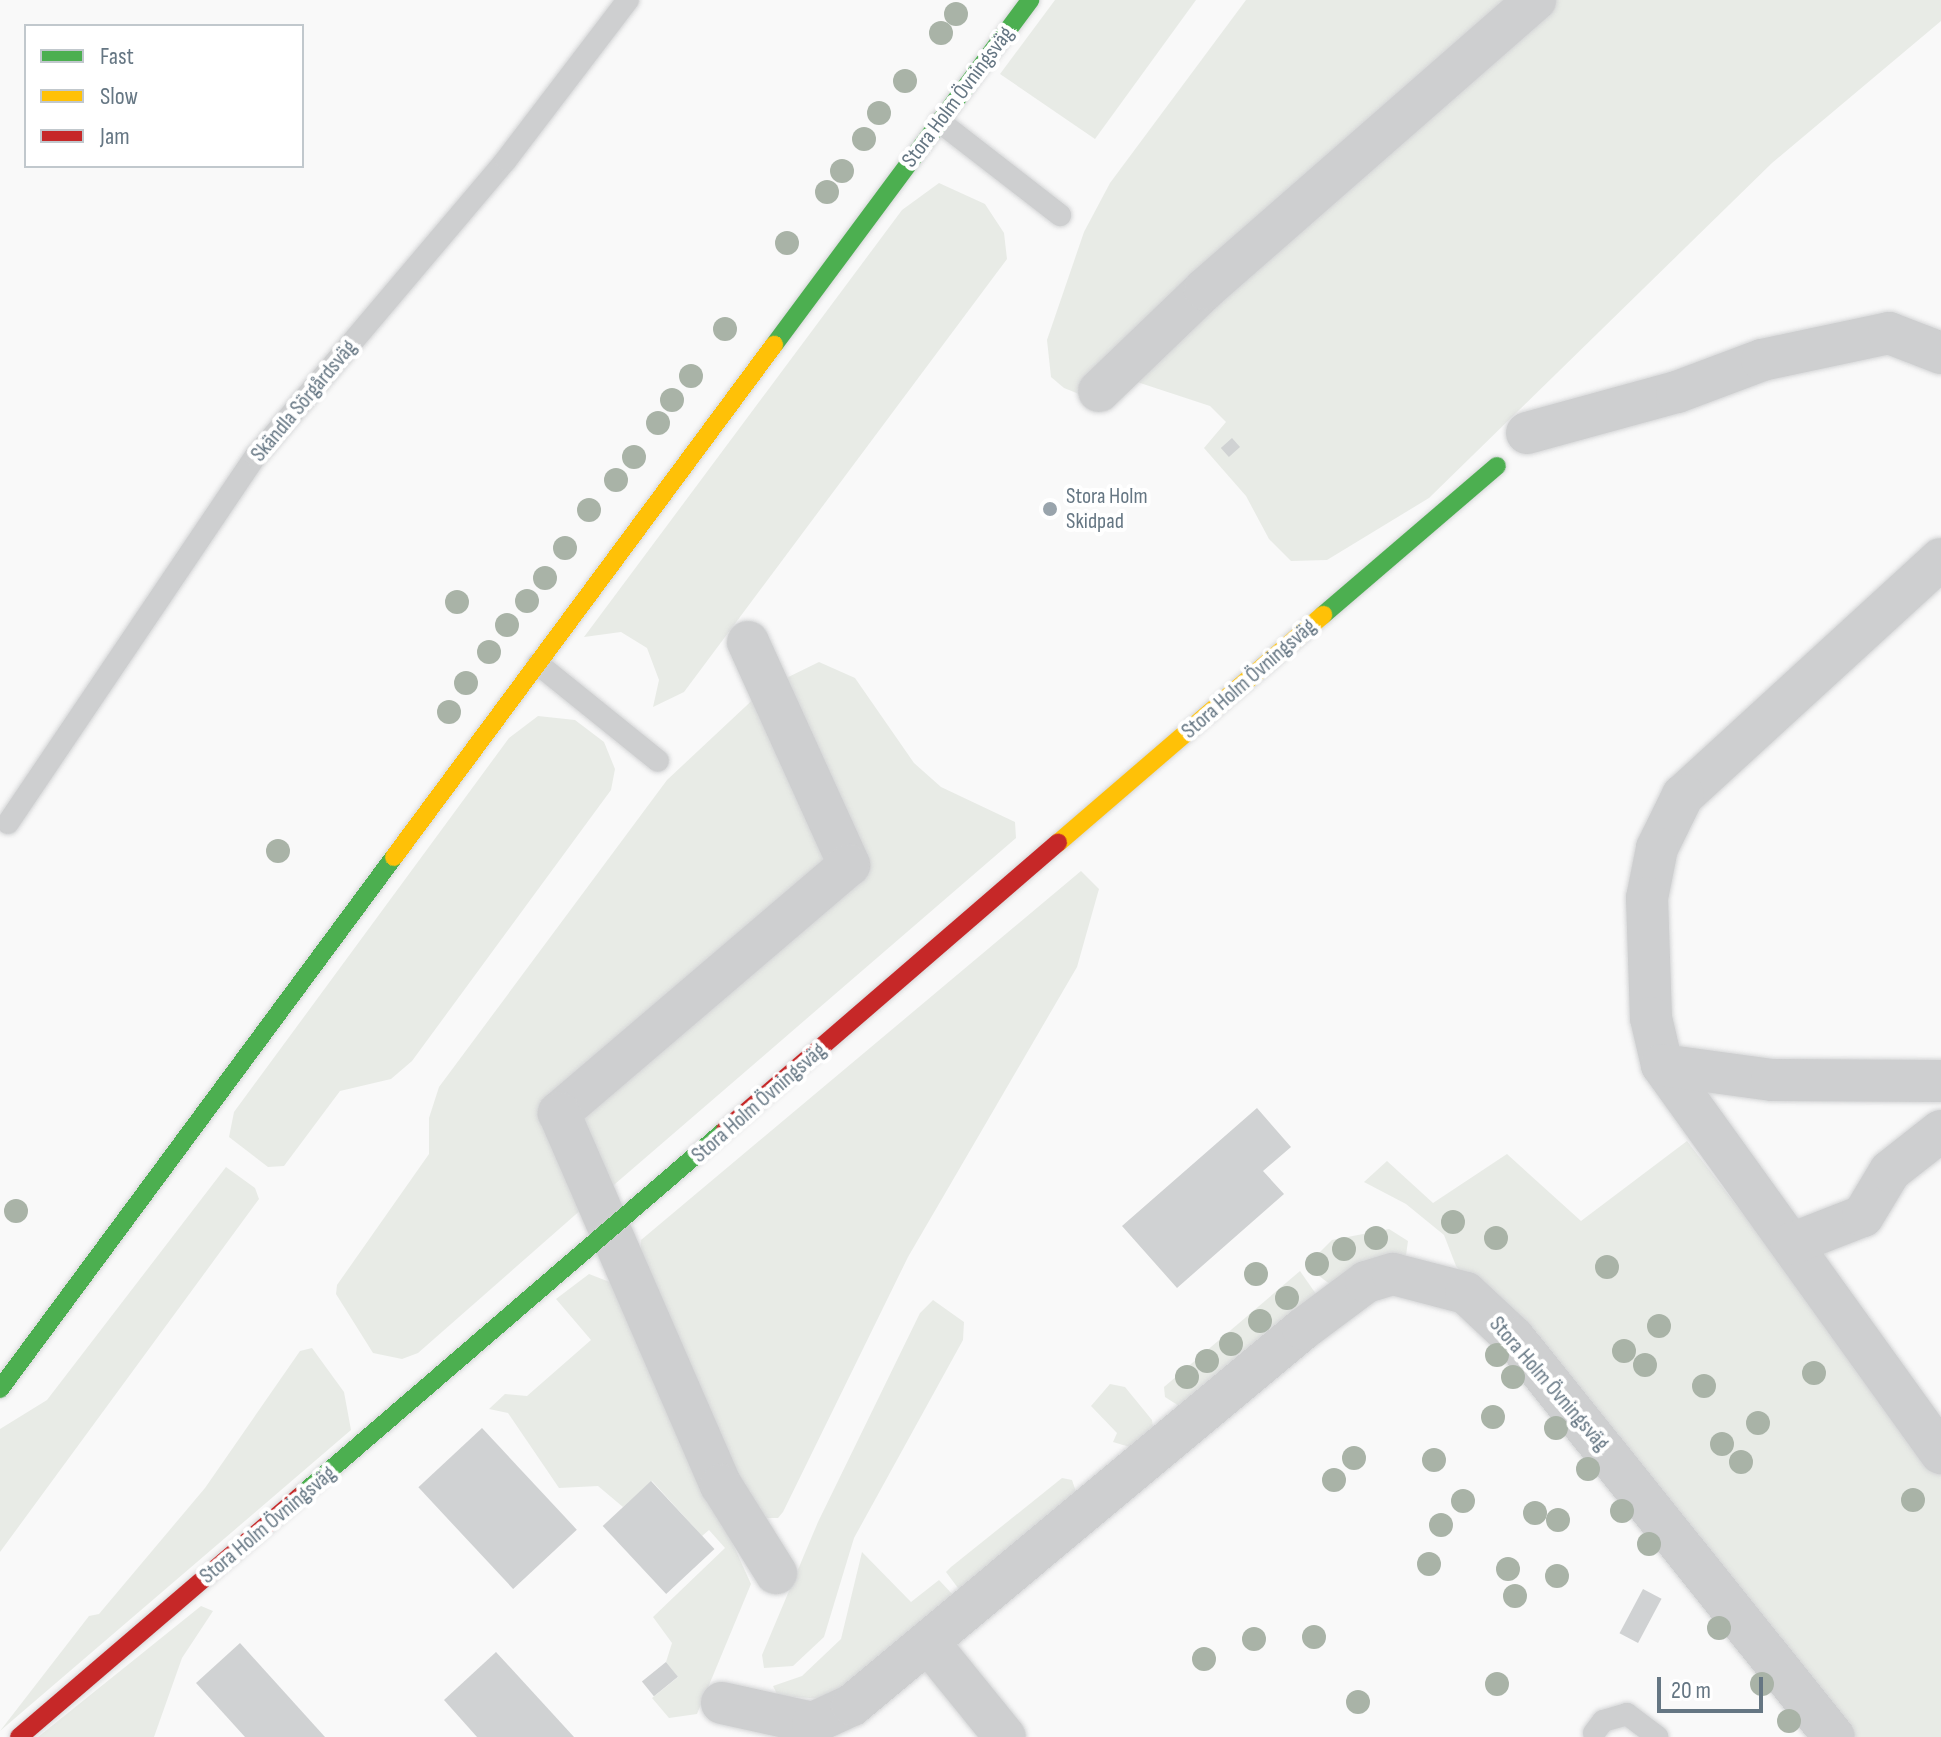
<!DOCTYPE html>
<html>
<head>
<meta charset="utf-8">
<style>
  body { margin:0 }
  #map { position:relative; width:1941px; height:1737px; overflow:hidden; background:#f9f9f9; font-family:"Sofia Sans Condensed",sans-serif }
  div>[style] { position:absolute }
  .green>* { inset:0; background:#e8ebe6 }
  .building>* { inset:0; background:#d0d2d3; transform-origin:0 0 }
  .roads { filter:drop-shadow(0 0 2px #d5d6d7) drop-shadow(0 0 2px #d5d6d7) }
  .lane>* { height:22px; margin:-11px; padding:0 11px; transform-origin:11px; border-radius:11px; background:#cecfd0 }
  .street>* { height:42px; margin:-21px; padding:0 21px; transform-origin:21px; border-radius:21px; background:#cecfd0 }
  .fast>* { height:18px; margin:-9px; padding:0 9px; transform-origin:9px; border-radius:9px; background:#4caf50 }
  .slow>* { height:18px; margin:-9px; padding:0 9px; transform-origin:9px; border-radius:9px; background:#ffc107 }
  .jam>* { height:18px; margin:-9px; padding:0 9px; transform-origin:9px; border-radius:9px; background:#c62828 }
  .trees>* { width:24px; height:24px; margin:-12px; border-radius:50%; background:#a9b3a7 }
  .dots>* { width:22px; height:22px; translate:-50% -50%; box-sizing:border-box; border:4px solid #fff; border-radius:50% }
  span { translate:-50% -50%; white-space:nowrap; text-align:center; line-height:1.15; -webkit-text-stroke:8px #fff; paint-order:stroke }
  .street-label { font-size:22px; color:#657683 }
  .poi-label { font-size:22px; color:#657683 }
  .left { translate:0 -50%; text-align:left }
  .legend { position:absolute; left:24px; top:24px; width:280px; height:144px; box-sizing:border-box; background:#fff; border:2px solid #c1c8cd; margin:0; padding:10px 14px; list-style:none; font-size:24px; color:#657683 }
  .legend li { display:flex; align-items:center; gap:16px; height:40px }
  .legend b { width:40px; border:2px solid #c1c8cd }
  .scale { position:absolute; left:1657px; top:1677px; width:106px; height:36px; box-sizing:border-box; border:4px solid #657683; border-top:0; padding-left:10px; font-size:24px; line-height:28px; white-space:nowrap; color:#657683; -webkit-text-stroke:6px #fff; paint-order:stroke }
</style>
</head>
<body>
<div id="map">
  <div class="green">
    <i style="clip-path:polygon(1055px 0,1196px 0,1095px 139px,1000px 74px)"></i>
    <i style="clip-path:polygon(1246px 0,1523px 0,1079px 394px,1064px 388px,1051px 377px,1047px 340px,1084px 232px,1110px 183px)"></i>
    <i style="clip-path:polygon(1547px 0,1941px 0,1941px 21px,1772px 163px,1429px 498px,1327px 560px,1291px 561px,1269px 539px,1246px 496px,1204px 448px,1226px 422px,1210px 406px,1128px 379px)"></i>
    <i style="clip-path:polygon(939px 183px,985px 204px,1004px 233px,1007px 259px,684px 692px,653px 707px,659px 680px,647px 648px,621px 632px,584px 637px,902px 210px)"></i>
    <i style="clip-path:polygon(819px 662px,855px 678px,914px 763px,941px 787px,1015px 822px,1016px 838px,608px 1190px,576px 1111px,856px 867px,774px 684px)"></i>
    <i style="clip-path:polygon(761px 692px,841px 857px,565px 1096px,591px 1201px,418px 1353px,402px 1359px,373px 1353px,336px 1294px,337px 1285px,429px 1154px,429px 1118px,439px 1087px,667px 780px)"></i>
    <i style="clip-path:polygon(538px 716px,575px 720px,604px 742px,615px 769px,611px 790px,412px 1061px,391px 1079px,340px 1091px,284px 1166px,268px 1167px,229px 1137px,234px 1112px,509px 738px)"></i>
    <i style="clip-path:polygon(1081px 871px,1099px 889px,1077px 967px,908px 1257px,783px 1512px,778px 1518px,764px 1518px,755px 1512px,640px 1260px,641px 1240px)"></i>
    <i style="clip-path:polygon(1687px 1141px,1941px 1472px,1941px 1737px,1855px 1737px,1742px 1592px,1456px 1266px,1444px 1235px,1406px 1204px,1364px 1182px,1387px 1161px,1433px 1203px,1507px 1154px,1581px 1221px)"></i>
    <i style="clip-path:polygon(226px 1167px,255px 1188px,259px 1199px,0 1552px,0 1429px,47px 1400px)"></i>
    <i style="clip-path:polygon(1389px 1229px,1408px 1241px,1406px 1255px,1331px 1285px,1306px 1266px,1332px 1240px)"></i>
    <i style="clip-path:polygon(1300px 1271px,1316px 1294px,1179px 1406px,1165px 1397px,1164px 1387px)"></i>
    <i style="clip-path:polygon(589px 1274px,615px 1284px,751px 1584px,697px 1714px,669px 1718px,652px 1698px,678px 1677px,666px 1662px,672px 1643px,653px 1617px,725px 1548px,709px 1530px,702px 1536px,652px 1481px,623px 1507px,598px 1486px,559px 1488px,508px 1413px,489px 1409px,505px 1394px,527px 1396px,591px 1340px,556px 1299px)"></i>
    <i style="clip-path:polygon(933px 1300px,964px 1322px,963px 1340px,854px 1538px,824px 1637px,793px 1666px,764px 1668px,762px 1655px,818px 1522px,920px 1313px)"></i>
    <i style="clip-path:polygon(312px 1348px,344px 1392px,351px 1430px,0 1731px,89px 1616px,99px 1614px,205px 1488px,300px 1351px)"></i>
    <i style="clip-path:polygon(1110px 1384px,1125px 1387px,1152px 1420px,1153px 1427px,1133px 1448px,1113px 1442px,1117px 1433px,1091px 1406px)"></i>
    <i style="clip-path:polygon(1062px 1478px,1072px 1480px,1076px 1492px,961px 1592px,946px 1572px,951px 1567px)"></i>
    <i style="clip-path:polygon(862px 1552px,911px 1602px,939px 1580px,955px 1597px,864px 1674px,824px 1699px,778px 1696px,773px 1686px,802px 1676px,841px 1639px)"></i>
    <i style="clip-path:polygon(201px 1606px,213px 1611px,182px 1658px,154px 1737px,38px 1737px)"></i>
  </div>
  <div class="building">
    <i style="left:1232px;top:438px;width:12px;height:15px;rotate:48deg"></i>
    <i style="clip-path:polygon(1257px 1108px,1291px 1147px,1263px 1171px,1284px 1194px,1177px 1288px,1122px 1226px)"></i>
    <i style="left:482px;top:1428px;width:139px;height:87px;rotate:47deg"></i>
    <i style="left:651px;top:1481px;width:93px;height:66px;rotate:47deg"></i>
    <i style="left:1643px;top:1589px;width:21px;height:50px;rotate:28deg"></i>
    <i style="clip-path:polygon(240px 1643px,325px 1737px,245px 1737px,196px 1683px)"></i>
    <i style="clip-path:polygon(496px 1652px,574px 1737px,477px 1737px,444px 1700px)"></i>
    <i style="left:666px;top:1662px;width:19px;height:31px;rotate:51deg"></i>
  </div>
  <div class="roads">
    <div class="lane">
      <i style="left:940px;top:122px;width:152px;rotate:37.8deg"></i>
      <i style="left:538px;top:664px;width:154px;rotate:38.9deg"></i>
      <i style="left:8px;top:823px;width:443px;rotate:-56deg"></i>
      <i style="left:256px;top:456px;width:387px;rotate:-49.8deg"></i>
      <i style="left:506px;top:160px;width:201px;rotate:-52.7deg"></i>
      <i style="left:1594px;top:1733px;width:15px;rotate:-53deg"></i>
      <i style="left:1603px;top:1721px;width:25px;rotate:-16deg"></i>
      <i style="left:1627px;top:1714px;width:38px;rotate:37deg"></i>
    </div>
    <div class="street">
      <i style="left:1099px;top:391px;width:147px;rotate:-43.9deg"></i>
      <i style="left:1205px;top:289px;width:439px;rotate:-41.2deg"></i>
      <i style="left:1527px;top:433px;width:156px;rotate:-15.3deg"></i>
      <i style="left:1677px;top:392px;width:91px;rotate:-20.6deg"></i>
      <i style="left:1762px;top:360px;width:130px;rotate:-12deg"></i>
      <i style="left:1889px;top:333px;width:56px;rotate:21deg"></i>
      <i style="left:1941px;top:559px;width:350px;rotate:137.5deg"></i>
      <i style="left:1683px;top:795px;width:59px;rotate:116.1deg"></i>
      <i style="left:1657px;top:848px;width:51px;rotate:101.3deg"></i>
      <i style="left:1647px;top:898px;width:120px;rotate:88.1deg"></i>
      <i style="left:1651px;top:1018px;width:48px;rotate:76.8deg"></i>
      <i style="left:1662px;top:1065px;width:478px;rotate:54.3deg"></i>
      <i style="left:748px;top:642px;width:245px;rotate:65.6deg"></i>
      <i style="left:849px;top:865px;width:382px;rotate:139.5deg"></i>
      <i style="left:559px;top:1113px;width:406px;rotate:66.5deg"></i>
      <i style="left:721px;top:1485px;width:104px;rotate:58deg"></i>
      <i style="left:1662px;top:1065px;width:111px;rotate:7.8deg"></i>
      <i style="left:1772px;top:1080px;width:169px;rotate:0.3deg"></i>
      <i style="left:1791px;top:1244px;width:77px;rotate:-21.3deg"></i>
      <i style="left:1863px;top:1216px;width:52px;rotate:-59deg"></i>
      <i style="left:1890px;top:1171px;width:65px;rotate:-38.1deg"></i>
      <i style="left:928px;top:1642px;width:122px;rotate:51deg"></i>
      <i style="left:722px;top:1703px;width:93px;rotate:12.4deg"></i>
      <i style="left:813px;top:1723px;width:43px;rotate:-24.8deg"></i>
      <i style="left:852px;top:1705px;width:587px;rotate:-39.82deg"></i>
      <i style="left:1303px;top:1329px;width:79px;rotate:-36.7deg"></i>
      <i style="left:1366px;top:1282px;width:28px;rotate:-17deg"></i>
      <i style="left:1393px;top:1274px;width:75px;rotate:14.6deg"></i>
      <i style="left:1466px;top:1293px;width:66px;rotate:43.2deg"></i>
      <i style="left:1514px;top:1338px;width:511px;rotate:51.27deg"></i>
    </div>
    <div class="fast">
      <i style="left:774px;top:345px;width:430px;rotate:-53.4deg"></i>
      <i style="left:1323px;top:615px;width:229px;rotate:-40.6deg"></i>
      <i style="left:0;top:1389px;width:662px;rotate:-53.48deg"></i>
      <i style="left:301px;top:1495px;width:559px;rotate:-40.72deg"></i>
    </div>
    <div class="slow">
      <i style="left:1058px;top:843px;width:350px;rotate:-40.7deg"></i>
      <i style="left:394px;top:857px;width:638px;rotate:-53.42deg"></i>
    </div>
    <div class="jam">
      <i style="left:725px;top:1130px;width:440px;rotate:-40.8deg"></i>
      <i style="left:19px;top:1737px;width:372px;rotate:-40.6deg"></i>
    </div>
  </div>
  <div class="trees">
    <i style="left:956px;top:14px"></i>
    <i style="left:941px;top:33px"></i>
    <i style="left:905px;top:81px"></i>
    <i style="left:879px;top:113px"></i>
    <i style="left:864px;top:139px"></i>
    <i style="left:842px;top:171px"></i>
    <i style="left:827px;top:192px"></i>
    <i style="left:787px;top:243px"></i>
    <i style="left:725px;top:329px"></i>
    <i style="left:691px;top:376px"></i>
    <i style="left:672px;top:400px"></i>
    <i style="left:658px;top:423px"></i>
    <i style="left:634px;top:457px"></i>
    <i style="left:616px;top:480px"></i>
    <i style="left:589px;top:510px"></i>
    <i style="left:565px;top:548px"></i>
    <i style="left:545px;top:578px"></i>
    <i style="left:527px;top:601px"></i>
    <i style="left:457px;top:602px"></i>
    <i style="left:507px;top:625px"></i>
    <i style="left:489px;top:652px"></i>
    <i style="left:466px;top:683px"></i>
    <i style="left:449px;top:712px"></i>
    <i style="left:278px;top:851px"></i>
    <i style="left:16px;top:1211px"></i>
    <i style="left:1453px;top:1222px"></i>
    <i style="left:1376px;top:1238px"></i>
    <i style="left:1496px;top:1238px"></i>
    <i style="left:1344px;top:1249px"></i>
    <i style="left:1317px;top:1264px"></i>
    <i style="left:1607px;top:1267px"></i>
    <i style="left:1256px;top:1274px"></i>
    <i style="left:1287px;top:1298px"></i>
    <i style="left:1260px;top:1321px"></i>
    <i style="left:1659px;top:1326px"></i>
    <i style="left:1231px;top:1344px"></i>
    <i style="left:1624px;top:1351px"></i>
    <i style="left:1497px;top:1355px"></i>
    <i style="left:1207px;top:1361px"></i>
    <i style="left:1645px;top:1365px"></i>
    <i style="left:1814px;top:1373px"></i>
    <i style="left:1187px;top:1377px"></i>
    <i style="left:1513px;top:1377px"></i>
    <i style="left:1704px;top:1386px"></i>
    <i style="left:1493px;top:1417px"></i>
    <i style="left:1758px;top:1423px"></i>
    <i style="left:1556px;top:1428px"></i>
    <i style="left:1722px;top:1444px"></i>
    <i style="left:1354px;top:1458px"></i>
    <i style="left:1434px;top:1460px"></i>
    <i style="left:1741px;top:1462px"></i>
    <i style="left:1588px;top:1469px"></i>
    <i style="left:1334px;top:1480px"></i>
    <i style="left:1913px;top:1500px"></i>
    <i style="left:1463px;top:1501px"></i>
    <i style="left:1622px;top:1511px"></i>
    <i style="left:1535px;top:1513px"></i>
    <i style="left:1558px;top:1520px"></i>
    <i style="left:1441px;top:1525px"></i>
    <i style="left:1649px;top:1544px"></i>
    <i style="left:1429px;top:1564px"></i>
    <i style="left:1508px;top:1569px"></i>
    <i style="left:1557px;top:1576px"></i>
    <i style="left:1515px;top:1596px"></i>
    <i style="left:1719px;top:1628px"></i>
    <i style="left:1314px;top:1637px"></i>
    <i style="left:1254px;top:1639px"></i>
    <i style="left:1204px;top:1659px"></i>
    <i style="left:1497px;top:1684px"></i>
    <i style="left:1762px;top:1684px"></i>
    <i style="left:1358px;top:1702px"></i>
    <i style="left:1789px;top:1721px"></i>
  </div>
  <div class="dots">
    <i style="left:1050px;top:509px;background:#99a4ac"></i>
  </div>
  <div class="street-label">
    <span style="left:958px;top:97px;rotate:-53deg">Stora Holm Övningsväg</span>
    <span style="left:304px;top:401px;rotate:-50deg">Skändla Sörgårdsväg</span>
    <span style="left:1249px;top:679px;rotate:-41deg">Stora Holm Övningsväg</span>
    <span style="left:759px;top:1103px;rotate:-41deg">Stora Holm Övningsväg</span>
    <span style="left:1549px;top:1384px;rotate:49deg">Stora Holm Övningsväg</span>
    <span style="left:268px;top:1525px;rotate:-40deg">Stora Holm Övningsväg</span>
  </div>
  <div class="poi-label">
    <span class="left" style="left:1066px;top:509px">Stora Holm<br>Skidpad</span>
  </div>
  <ul class="legend">
  <li><b style="height:10px;background:#4caf50"></b>Fast</li>
  <li><b style="height:10px;background:#ffc107"></b>Slow</li>
  <li><b style="height:10px;background:#c62828"></b>Jam</li>
  </ul>
  <div class="scale">20 m</div>
</div>
</body>
</html>
